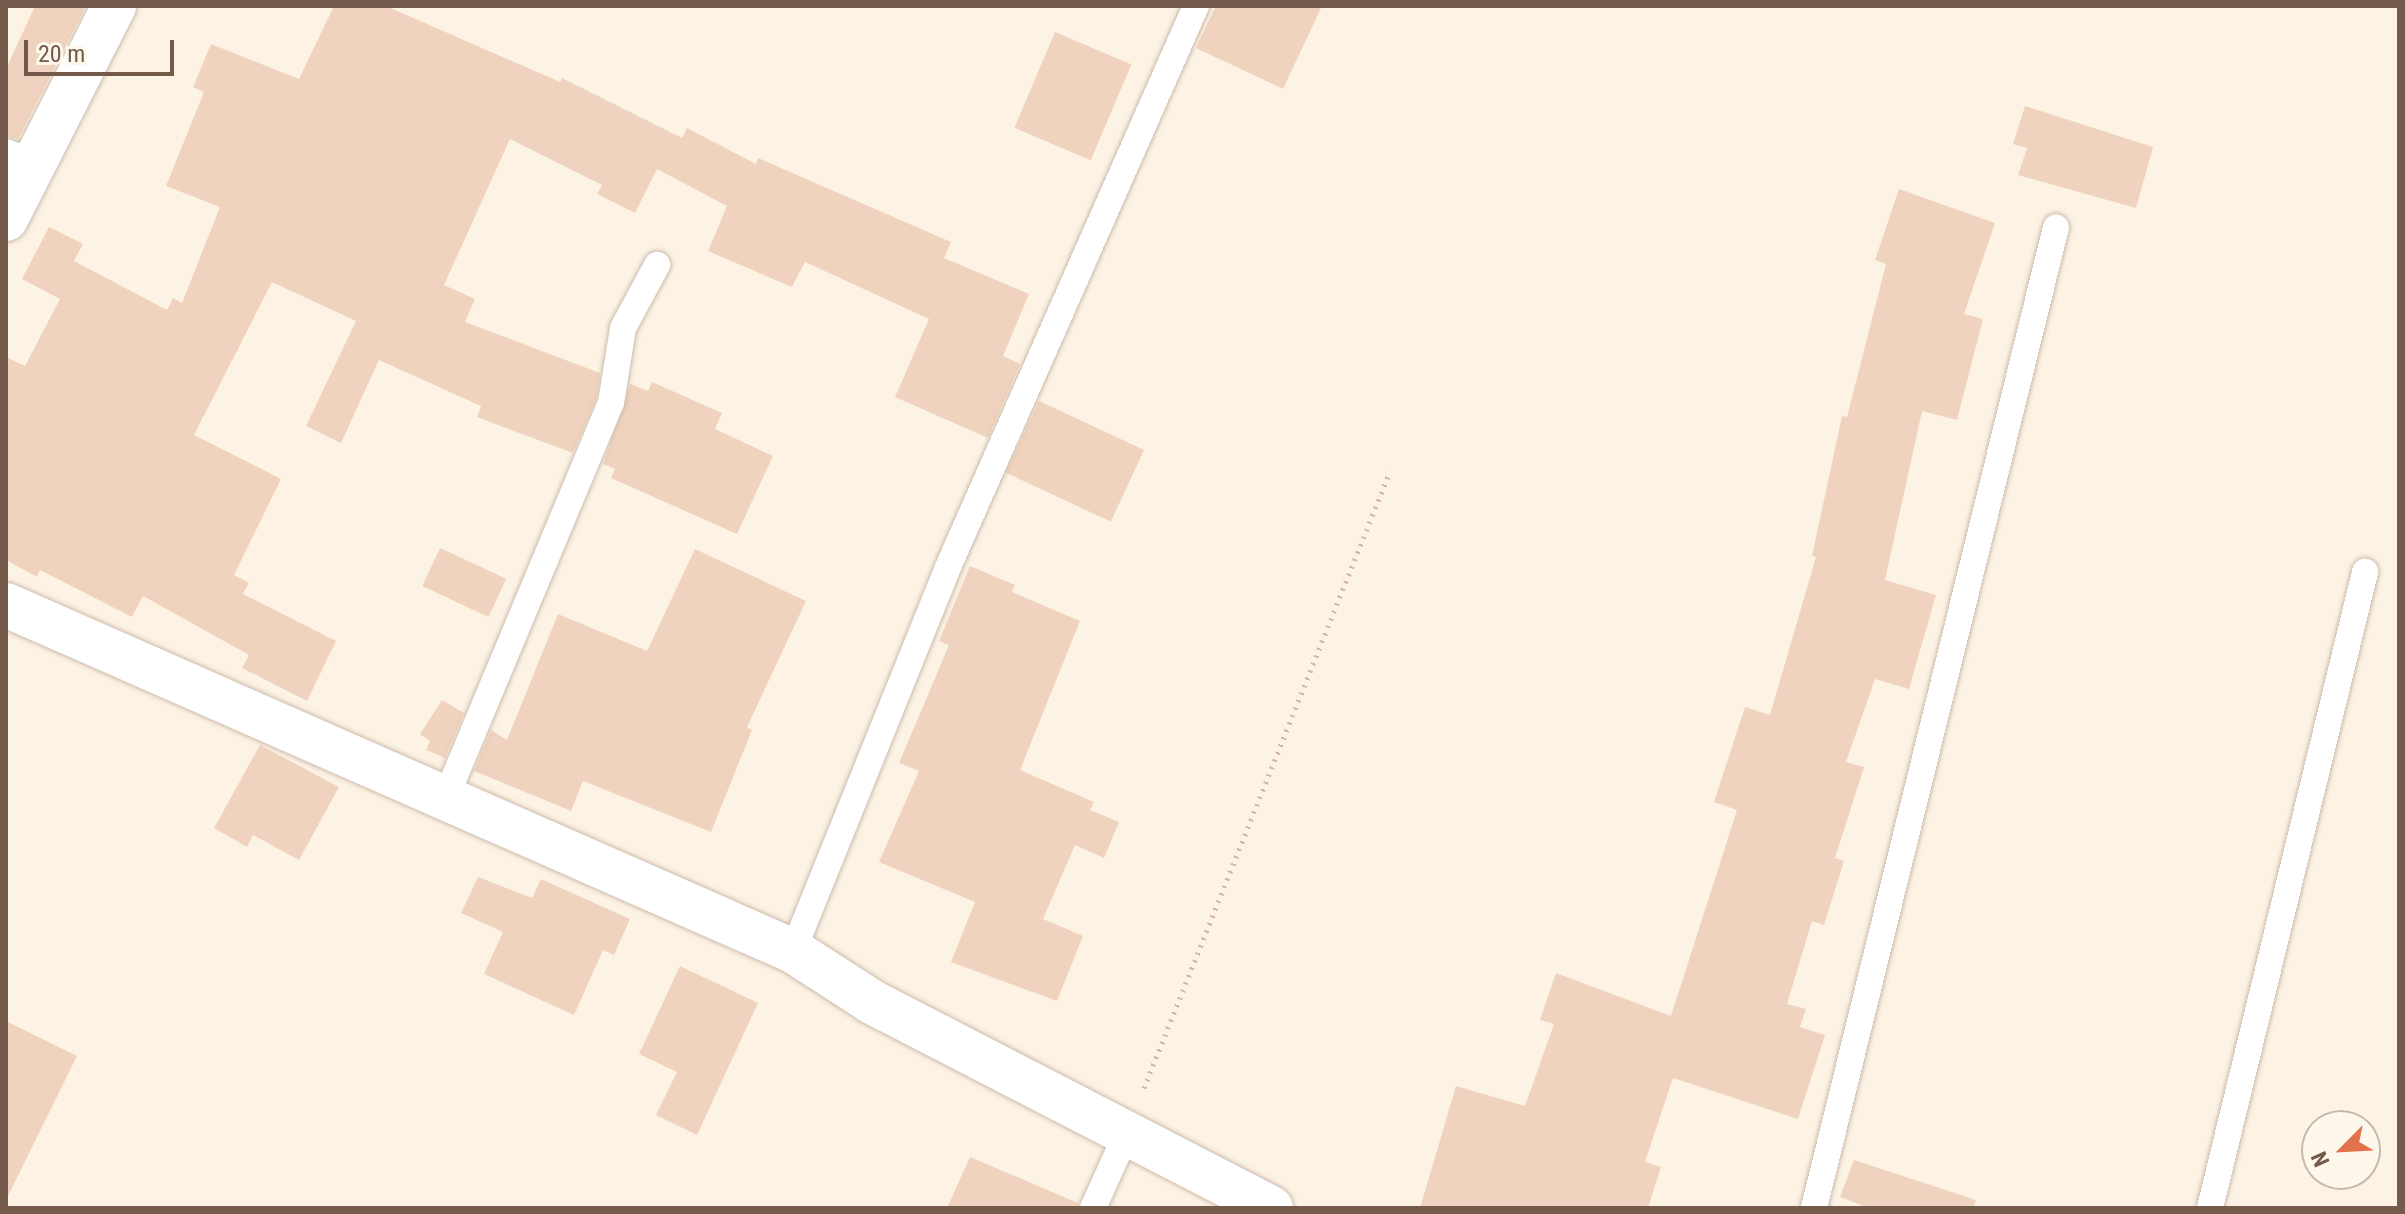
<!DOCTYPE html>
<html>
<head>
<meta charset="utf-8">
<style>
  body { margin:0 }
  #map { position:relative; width:2405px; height:1214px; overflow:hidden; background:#fcf3e5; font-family:"Roboto Condensed",sans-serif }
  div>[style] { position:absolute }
  .building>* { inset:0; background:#f0d3be; transform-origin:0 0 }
  .path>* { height:5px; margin-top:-2.5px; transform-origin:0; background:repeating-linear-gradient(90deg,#d5b6a1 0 2px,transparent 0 8px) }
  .roads { filter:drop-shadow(0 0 2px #cdbbac) drop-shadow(0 0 2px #cdbbac) }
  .lane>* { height:26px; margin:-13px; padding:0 13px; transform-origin:13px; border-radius:13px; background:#fff }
  .street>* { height:44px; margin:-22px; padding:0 22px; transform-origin:22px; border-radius:22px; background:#fff }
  span { translate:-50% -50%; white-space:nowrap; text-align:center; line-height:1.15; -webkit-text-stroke:6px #fef7ec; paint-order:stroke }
  .frame { position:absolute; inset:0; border:8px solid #745a4b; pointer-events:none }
  .north { position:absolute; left:2301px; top:1110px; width:80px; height:80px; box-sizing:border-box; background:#fef7ec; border:2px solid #c7b8ac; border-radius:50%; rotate:246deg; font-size:22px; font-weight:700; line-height:32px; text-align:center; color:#745a4b }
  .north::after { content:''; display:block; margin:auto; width:28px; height:36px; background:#e2724e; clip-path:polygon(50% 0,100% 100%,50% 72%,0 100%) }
  .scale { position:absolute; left:24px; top:40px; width:150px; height:36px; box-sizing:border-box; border:4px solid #745a4b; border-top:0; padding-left:10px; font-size:24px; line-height:28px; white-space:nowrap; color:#745a4b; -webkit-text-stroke:6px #fef7ec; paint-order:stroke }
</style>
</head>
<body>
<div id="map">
  <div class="building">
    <i style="clip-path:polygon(35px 6px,86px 6px,18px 139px,6px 136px,6px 69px)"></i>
    <i style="clip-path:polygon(334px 6px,386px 6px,560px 82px,562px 78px,682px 138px,687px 128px,756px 164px,758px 158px,951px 242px,944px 258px,1029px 294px,1003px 356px,1020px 364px,988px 438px,895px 397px,929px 319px,805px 262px,792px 287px,708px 251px,727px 206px,657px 169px,635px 213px,597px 194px,602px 185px,510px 139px,444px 285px,475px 299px,465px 322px,600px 373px,596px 399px,573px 453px,477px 417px,481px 406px,379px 360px,341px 443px,306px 426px,356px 321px,272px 282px,194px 435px,281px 479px,234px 575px,249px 583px,243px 594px,336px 641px,307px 701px,242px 668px,249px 655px,143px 596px,132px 617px,40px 570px,37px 577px,6px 560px,6px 357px,25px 366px,60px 299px,22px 279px,49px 227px,83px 244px,74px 261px,167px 310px,173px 298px,182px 303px,220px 207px,166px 186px,204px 92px,193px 87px,211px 44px,299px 79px)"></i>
    <i style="clip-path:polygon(1216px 6px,1322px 6px,1283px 89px,1196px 48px)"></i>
    <i style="left:1055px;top:32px;width:83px;height:104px;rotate:23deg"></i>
    <i style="clip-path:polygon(2025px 106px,2153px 147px,2136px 208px,2018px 175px,2027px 148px,2013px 144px)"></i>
    <i style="clip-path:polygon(1899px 189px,1995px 223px,1964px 314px,1983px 319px,1957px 420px,1922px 411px,1885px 580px,1936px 595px,1909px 689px,1875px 679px,1846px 762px,1864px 767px,1835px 858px,1844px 861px,1824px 925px,1812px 921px,1787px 1004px,1806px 1009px,1800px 1027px,1825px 1035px,1798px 1119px,1673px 1078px,1645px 1162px,1661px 1167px,1648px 1208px,1420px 1208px,1456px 1086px,1525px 1106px,1554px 1024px,1540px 1020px,1556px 973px,1671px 1016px,1737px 810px,1714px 802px,1745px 707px,1770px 715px,1816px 557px,1812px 556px,1842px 416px,1847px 417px,1886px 264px,1875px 260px)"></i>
    <i style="clip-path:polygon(652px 382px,722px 413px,715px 429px,773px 456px,737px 534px,611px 478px,615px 469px,603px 464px,630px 384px,648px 391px)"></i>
    <i style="left:1039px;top:401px;width:116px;height:79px;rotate:25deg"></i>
    <i style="left:440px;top:548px;width:73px;height:42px;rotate:25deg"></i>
    <i style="clip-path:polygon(695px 549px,806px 601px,747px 727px,752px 730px,711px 832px,583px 781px,571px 811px,474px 771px,491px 730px,507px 740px,558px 614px,647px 651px)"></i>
    <i style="clip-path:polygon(970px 566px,1015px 585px,1012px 592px,1080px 621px,1020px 770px,1094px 802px,1090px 810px,1119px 822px,1104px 858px,1075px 845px,1043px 919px,1083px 936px,1057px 1001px,951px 962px,975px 902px,879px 862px,919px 771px,899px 763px,949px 645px,939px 641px)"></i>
    <i style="clip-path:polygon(442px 700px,464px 713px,445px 758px,426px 750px,430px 741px,420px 734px)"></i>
    <i style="clip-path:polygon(260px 745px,339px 787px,299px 860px,253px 835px,247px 847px,214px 828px)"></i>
    <i style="clip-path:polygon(478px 877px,532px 898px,541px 879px,630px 919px,614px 955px,603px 950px,574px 1015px,484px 974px,503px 932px,461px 913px)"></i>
    <i style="clip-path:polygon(680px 966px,758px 1003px,697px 1135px,656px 1115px,677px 1072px,639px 1054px)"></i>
    <i style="clip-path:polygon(6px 1021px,77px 1056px,6px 1200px)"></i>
    <i style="clip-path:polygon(970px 1157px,1078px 1203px,1077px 1208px,947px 1208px)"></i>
    <i style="clip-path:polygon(1854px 1160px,1976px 1200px,1974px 1208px,1869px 1208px,1840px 1197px)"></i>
  </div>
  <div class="path">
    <i style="left:1144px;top:1088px;width:664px;rotate:-68.26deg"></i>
  </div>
  <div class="roads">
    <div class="lane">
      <i style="left:6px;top:152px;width:30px;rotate:20deg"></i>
      <i style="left:446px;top:797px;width:427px;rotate:-67.3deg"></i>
      <i style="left:611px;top:403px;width:76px;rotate:-80.9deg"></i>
      <i style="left:623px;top:328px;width:72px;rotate:-61.6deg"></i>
      <i style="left:793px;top:951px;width:414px;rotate:-68deg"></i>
      <i style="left:948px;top:567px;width:613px;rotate:-66.15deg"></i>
      <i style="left:1093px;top:1208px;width:78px;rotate:-65.7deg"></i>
      <i style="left:1814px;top:1208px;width:1010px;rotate:-76.14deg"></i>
      <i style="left:2210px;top:1208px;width:655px;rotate:-76.3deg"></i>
    </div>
    <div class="street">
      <i style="left:6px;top:219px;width:239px;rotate:-63.1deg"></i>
      <i style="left:6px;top:605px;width:860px;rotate:23.73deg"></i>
      <i style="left:793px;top:951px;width:94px;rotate:32.8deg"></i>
      <i style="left:872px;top:1002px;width:449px;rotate:27.3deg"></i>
    </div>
  </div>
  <div class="frame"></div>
  <div class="north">N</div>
  <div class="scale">20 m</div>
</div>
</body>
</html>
